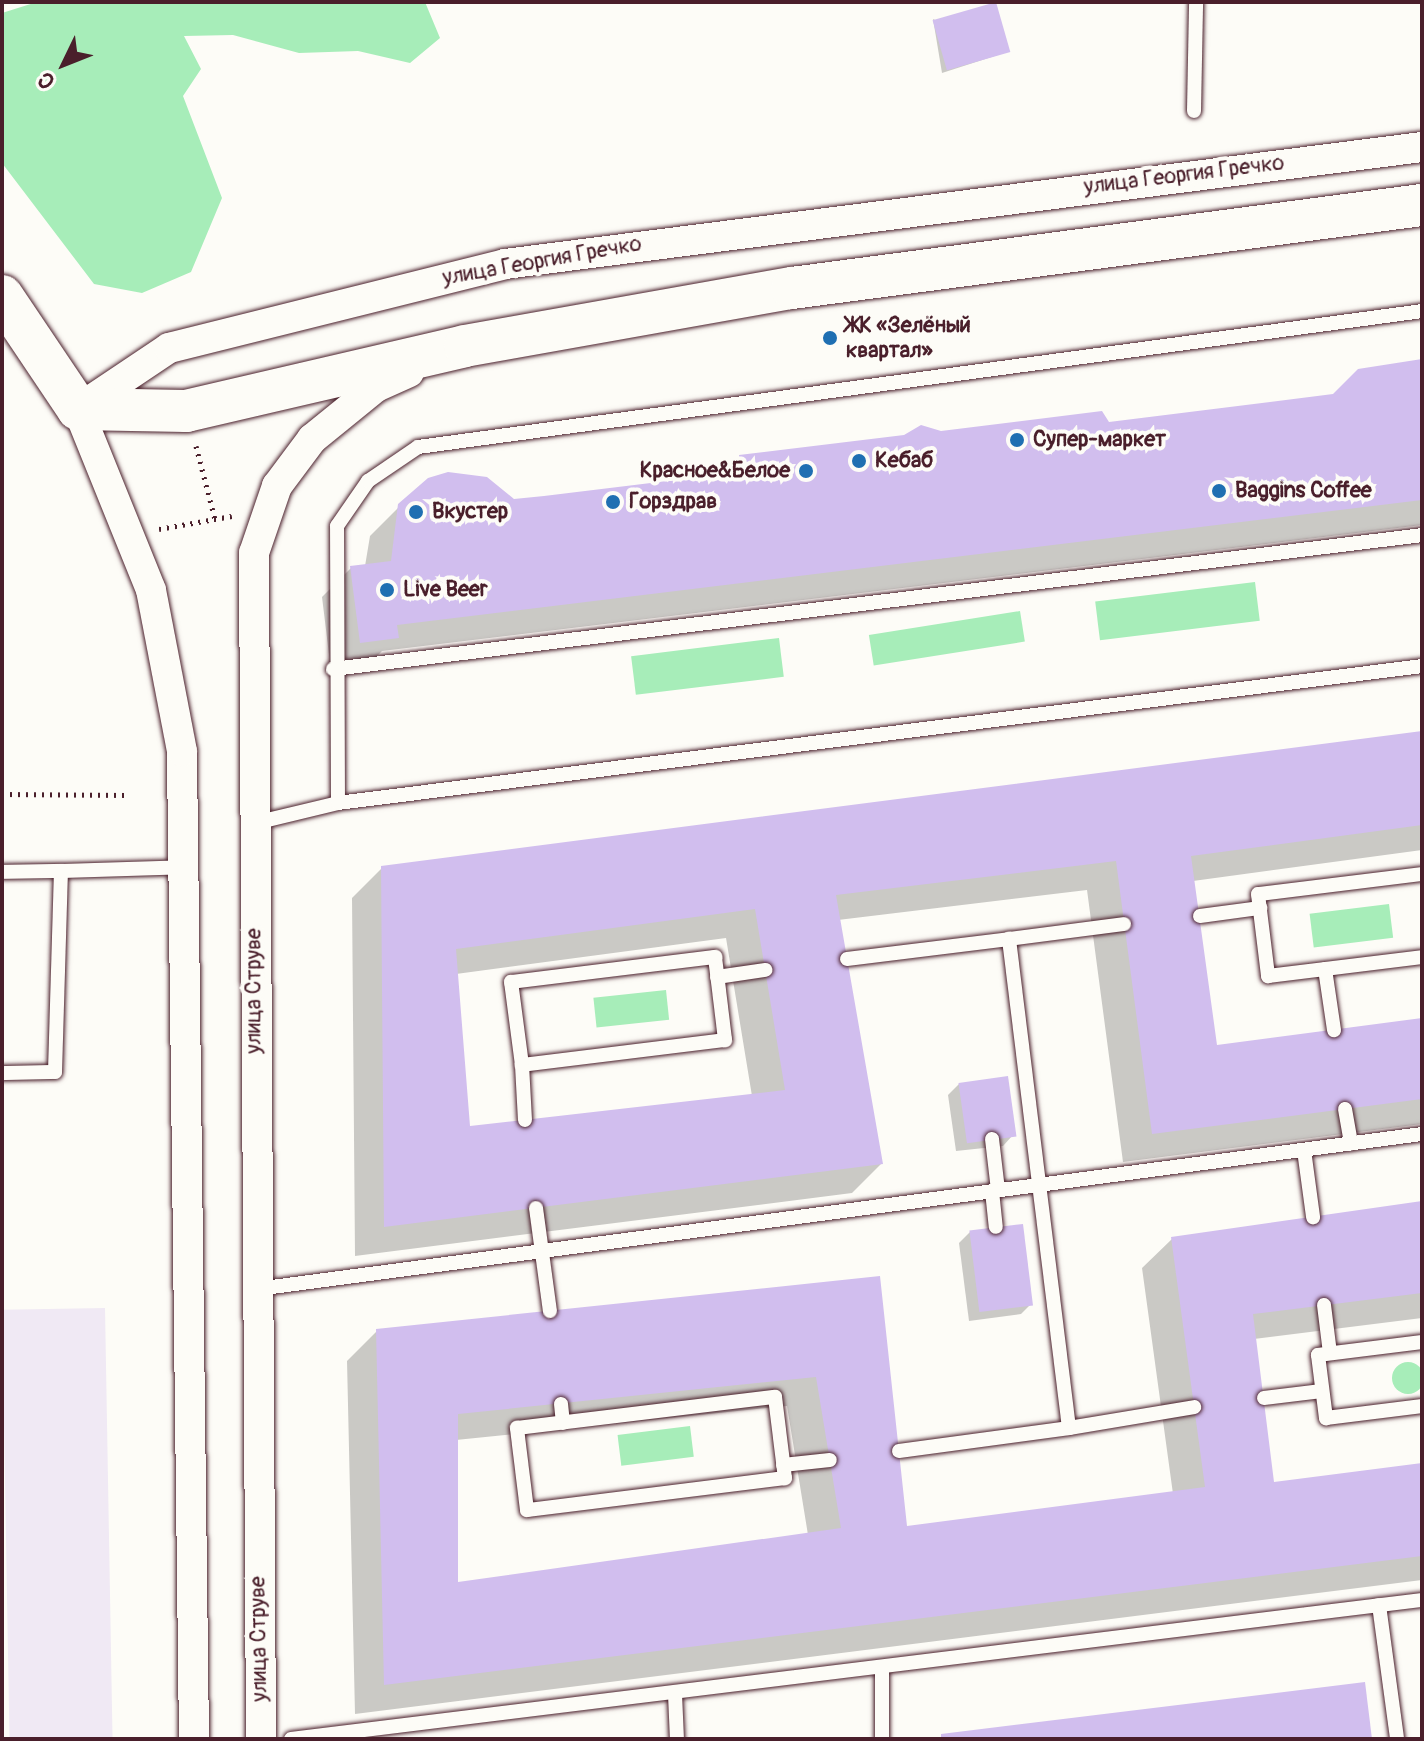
<!DOCTYPE html>
<html>
<head>
<meta charset="utf-8">
<style>
  body { margin:0 }
  #map { position:relative; width:1424px; height:1741px; overflow:hidden; background:#fdfcf7; font-family:Pangolin,sans-serif }
  div>[style] { position:absolute }
  .built>* { inset:0; background:#f0e9f4; transform-origin:0 0 }
  .green>* { inset:0; background:#a7edb9; transform-origin:0 0 }
  .round { border-radius:50% }
  .shadow>* { inset:0; background:#0003 }
  .building>* { inset:0; background:#d1beee; transform-origin:0 0 }
  .path>* { height:5px; margin-top:-2.5px; transform-origin:0; background:repeating-linear-gradient(90deg,#4a1f2b 0 2px,transparent 0 8px) }
  .roads { filter:drop-shadow(0 0 2px #4a1f2b) drop-shadow(0 0 2px #4a1f2b) }
  .lane>* { height:14px; margin:-7px; padding:0 7px; transform-origin:7px; border-radius:7px; background:#fdfcf7 }
  .street>* { height:30px; margin:-15px; padding:0 15px; transform-origin:15px; border-radius:15px; background:#fdfcf7 }
  .secondary>* { height:42px; margin:-21px; padding:0 21px; transform-origin:21px; border-radius:21px; background:#fdfcf7 }
  .dots>* { width:22px; height:22px; translate:-50% -50%; box-sizing:border-box; border:4px solid #fdfcf7; border-radius:50% }
  span { translate:-50% -50%; white-space:nowrap; text-align:center; line-height:1.15; -webkit-text-stroke:8px #fdfcf7; paint-order:stroke }
  .street-label { font-size:22px; color:#4a1f2b }
  .poi-label { font-size:22px; color:#4a1f2b; font-weight:700 }
  .left { translate:0 -50%; text-align:left }
  .right { translate:-100% -50%; text-align:right }
  .frame { position:absolute; inset:0; border:4px solid #4a1f2b; pointer-events:none }
  .north { position:absolute; left:24px; top:24px; width:80px; height:80px; -webkit-text-stroke:6px #fdfcf7; paint-order:stroke; rotate:227deg; font-size:22px; font-weight:700; line-height:32px; text-align:center; color:#4a1f2b }
  .north::after { content:''; display:block; margin:auto; width:28px; height:36px; background:#4a1f2b; clip-path:polygon(50% 0,100% 100%,50% 72%,0 100%) }
</style>
</head>
<body>
<div id="map">
  <div class="built">
    <i style="left:105px;top:1308px;width:431px;height:103px;rotate:89deg"></i>
  </div>
  <div class="green">
    <i style="clip-path:polygon(37px 2px,425px 2px,440px 38px,410px 63px,358px 51px,299px 53px,233px 35px,184px 36px,201px 69px,183px 96px,222px 198px,191px 272px,142px 293px,94px 284px,2px 163px,2px 13px)"></i>
    <i style="left:1255px;top:582px;width:39px;height:161px;rotate:83deg"></i>
    <i style="left:1020px;top:611px;width:31px;height:153px;rotate:81deg"></i>
    <i style="left:779px;top:638px;width:39px;height:149px;rotate:83deg"></i>
    <i style="left:1389px;top:904px;width:34px;height:80px;rotate:83deg"></i>
    <i style="left:666px;top:990px;width:30px;height:73px;rotate:84deg"></i>
    <i class="round" style="left:1392px;top:1362px;width:32px;height:32px"></i>
    <i style="left:690px;top:1426px;width:31px;height:73px;rotate:83deg"></i>
  </div>
  <div class="shadow">
    <i style="clip-path:polygon(933px 19px,1007px 52px,942px 73px)"></i>
    <i style="clip-path:polygon(1422px 359px,1422px 525px,382px 651px,367px 666px,331px 671px,322px 597px,351px 568px,365px 566px,370px 536px,400px 506px,513px 501px,720px 477px,740px 457px,941px 433px,1108px 424px,1334px 396px)"></i>
    <i style="clip-path:polygon(evenodd,1422px 733px,1422px 850px,1193px 881px,1216px 1048px,1422px 1020px,1422px 1124px,1123px 1162px,1087px 890px,838px 920px,881px 1164px,852px 1193px,355px 1256px,352px 898px,382px 868px,1422px 733px,726px 938px,752px 1096px,468px 1128px,456px 974px,726px 938px)"></i>
    <i style="clip-path:polygon(959px 1084px,1013px 1135px,1003px 1146px,956px 1151px,948px 1095px)"></i>
    <i style="clip-path:polygon(evenodd,1422px 1203px,1422px 1318px,1254px 1339px,1272px 1484px,1422px 1465px,1422px 1580px,355px 1714px,347px 1361px,377px 1331px,878px 1278px,905px 1528px,1173px 1494px,1142px 1268px,1172px 1239px,1422px 1203px,787px 1406px,808px 1535px,456px 1584px,456px 1440px,787px 1406px)"></i>
    <i style="clip-path:polygon(970px 1232px,1031px 1304px,1021px 1314px,969px 1321px,959px 1243px)"></i>
  </div>
  <div class="building">
    <i style="left:996px;top:2px;width:52px;height:66px;rotate:74deg"></i>
    <i style="clip-path:polygon(1422px 359px,1422px 500px,397px 625px,399px 638px,360px 643px,350px 566px,391px 561px,398px 504px,428px 478px,448px 472px,487px 477px,514px 499px,544px 496px,741px 472px,739px 455px,904px 435px,921px 425px,941px 431px,1102px 411px,1109px 422px,1333px 394px,1358px 369px)"></i>
    <i style="clip-path:polygon(evenodd,1422px 731px,1422px 825px,1191px 856px,1217px 1045px,1422px 1018px,1422px 1099px,1152px 1134px,1116px 861px,836px 895px,883px 1164px,384px 1227px,381px 866px,1422px 731px,755px 909px,785px 1090px,470px 1126px,456px 949px,755px 909px)"></i>
    <i style="left:1008px;top:1076px;width:61px;height:50px;rotate:82deg"></i>
    <i style="clip-path:polygon(evenodd,1422px 1201px,1422px 1293px,1253px 1314px,1274px 1482px,1422px 1463px,1422px 1556px,384px 1685px,376px 1329px,880px 1276px,907px 1526px,1205px 1487px,1171px 1237px,1422px 1201px,816px 1377px,841px 1528px,458px 1582px,458px 1414px,816px 1377px)"></i>
    <i style="left:1023px;top:1224px;width:82px;height:54px;rotate:83deg"></i>
    <i style="clip-path:polygon(1365px 1682px,1372px 1739px,941px 1739px,941px 1734px)"></i>
  </div>
  <div class="path">
    <i style="left:196px;top:446px;width:75px;rotate:75.4deg"></i>
    <i style="left:159px;top:529px;width:74px;rotate:-10.1deg"></i>
    <i style="left:2px;top:794px;width:125px;rotate:0.5deg"></i>
  </div>
  <div class="roads">
    <div class="lane">
      <i style="left:1194px;top:111px;width:109px;rotate:-88.9deg"></i>
      <i style="left:333px;top:669px;width:1097px;rotate:-7.01deg"></i>
      <i style="left:338px;top:803px;width:277px;rotate:-90.2deg"></i>
      <i style="left:337px;top:526px;width:55px;rotate:-55.4deg"></i>
      <i style="left:368px;top:481px;width:60px;rotate:-34.2deg"></i>
      <i style="left:418px;top:447px;width:1013px;rotate:-7.71deg"></i>
      <i style="left:255px;top:823px;width:85px;rotate:-13.5deg"></i>
      <i style="left:338px;top:803px;width:1093px;rotate:-7.2deg"></i>
      <i style="left:2px;top:872px;width:59px;rotate:-1deg"></i>
      <i style="left:1422px;top:874px;width:165px;rotate:173deg"></i>
      <i style="left:1258px;top:894px;width:83px;rotate:83deg"></i>
      <i style="left:1268px;top:976px;width:155px;rotate:-7deg"></i>
      <i style="left:1200px;top:916px;width:61px;rotate:-7.6deg"></i>
      <i style="left:715px;top:957px;width:84px;rotate:83.1deg"></i>
      <i style="left:725px;top:1040px;width:205px;rotate:173deg"></i>
      <i style="left:522px;top:1065px;width:84px;rotate:-97.5deg"></i>
      <i style="left:511px;top:982px;width:206px;rotate:-7deg"></i>
      <i style="left:847px;top:959px;width:163px;rotate:-7deg"></i>
      <i style="left:1325px;top:969px;width:62px;rotate:81.6deg"></i>
      <i style="left:717px;top:977px;width:49px;rotate:-8.3deg"></i>
      <i style="left:522px;top:1065px;width:55px;rotate:86.9deg"></i>
      <i style="left:2px;top:1073px;width:53px;rotate:-1.1deg"></i>
      <i style="left:55px;top:1072px;width:201px;rotate:-88.3deg"></i>
      <i style="left:61px;top:871px;width:124px;rotate:-1.8deg"></i>
      <i style="left:1345px;top:1109px;width:35px;rotate:80deg"></i>
      <i style="left:992px;top:1139px;width:51px;rotate:83.3deg"></i>
      <i style="left:1304px;top:1150px;width:68px;rotate:82.3deg"></i>
      <i style="left:992px;top:1191px;width:36px;rotate:84deg"></i>
      <i style="left:536px;top:1208px;width:104px;rotate:82.3deg"></i>
      <i style="left:257px;top:1289px;width:1175px;rotate:-7.58deg"></i>
      <i style="left:1324px;top:1305px;width:48px;rotate:82.9deg"></i>
      <i style="left:1422px;top:1342px;width:105px;rotate:172.9deg"></i>
      <i style="left:1318px;top:1355px;width:64px;rotate:82.8deg"></i>
      <i style="left:1326px;top:1418px;width:97px;rotate:-7.1deg"></i>
      <i style="left:775px;top:1397px;width:82px;rotate:83deg"></i>
      <i style="left:785px;top:1478px;width:260px;rotate:172.9deg"></i>
      <i style="left:527px;top:1510px;width:83px;rotate:-97deg"></i>
      <i style="left:517px;top:1428px;width:260px;rotate:-6.9deg"></i>
      <i style="left:1264px;top:1398px;width:58px;rotate:-6.9deg"></i>
      <i style="left:561px;top:1404px;width:19px;rotate:84deg"></i>
      <i style="left:1069px;top:1428px;width:127px;rotate:-9.5deg"></i>
      <i style="left:899px;top:1451px;width:172px;rotate:-7.7deg"></i>
      <i style="left:1069px;top:1428px;width:493px;rotate:-97deg"></i>
      <i style="left:1009px;top:939px;width:116px;rotate:-7.4deg"></i>
      <i style="left:783px;top:1465px;width:47px;rotate:-6.1deg"></i>
      <i style="left:1379px;top:1605px;width:135px;rotate:82.3deg"></i>
      <i style="left:882px;top:1668px;width:71px;rotate:90deg"></i>
      <i style="left:675px;top:1694px;width:45px;rotate:87.5deg"></i>
      <i style="left:291px;top:1739px;width:1140px;rotate:-7.01deg"></i>
    </div>
    <div class="street">
      <i style="left:194px;top:1739px;width:988px;rotate:-90.7deg"></i>
      <i style="left:182px;top:751px;width:164px;rotate:-100.9deg"></i>
      <i style="left:151px;top:590px;width:195px;rotate:-112deg"></i>
      <i style="left:78px;top:409px;width:110px;rotate:-33.8deg"></i>
      <i style="left:169px;top:348px;width:346px;rotate:-14deg"></i>
      <i style="left:505px;top:264px;width:924px;rotate:-7.27deg"></i>
      <i style="left:261px;top:1739px;width:1186px;rotate:-90.34deg"></i>
      <i style="left:254px;top:553px;width:71px;rotate:-71.1deg"></i>
      <i style="left:277px;top:486px;width:59px;rotate:-53.3deg"></i>
      <i style="left:312px;top:439px;width:82px;rotate:-39.1deg"></i>
      <i style="left:376px;top:387px;width:36px;rotate:-24deg"></i>
    </div>
    <div class="secondary">
      <i style="left:2px;top:296px;width:136px;rotate:56.1deg"></i>
      <i style="left:78px;top:409px;width:108px;rotate:1.1deg"></i>
      <i style="left:186px;top:411px;width:286px;rotate:-13.1deg"></i>
      <i style="left:465px;top:346px;width:332px;rotate:-10.1deg"></i>
      <i style="left:792px;top:288px;width:635px;rotate:-7.51deg"></i>
    </div>
  </div>
  <div class="dots">
    <i style="left:830px;top:338px;background:#1f6fb2"></i>
    <i style="left:1017px;top:440px;background:#1f6fb2"></i>
    <i style="left:859px;top:461px;background:#1f6fb2"></i>
    <i style="left:806px;top:471px;background:#1f6fb2"></i>
    <i style="left:1219px;top:491px;background:#1f6fb2"></i>
    <i style="left:613px;top:502px;background:#1f6fb2"></i>
    <i style="left:416px;top:512px;background:#1f6fb2"></i>
    <i style="left:387px;top:590px;background:#1f6fb2"></i>
  </div>
  <div class="street-label">
    <span style="left:1184px;top:175px;rotate:-7deg">улица Георгия Гречко</span>
    <span style="left:542px;top:261px;rotate:-10deg">улица Георгия Гречко</span>
    <span style="left:254px;top:991px;rotate:-90deg">улица Струве</span>
    <span style="left:259px;top:1639px;rotate:-91deg">улица Струве</span>
  </div>
  <div class="poi-label">
    <span class="left" style="left:846px;top:338px">ЖК «Зелёный<br>квартал»</span>
    <span class="left" style="left:1033px;top:440px">Супер-маркет</span>
    <span class="left" style="left:875px;top:461px">Кебаб</span>
    <span class="right" style="left:790px;top:471px">Красное&amp;Белое</span>
    <span class="left" style="left:1235px;top:491px">Baggins Coffee</span>
    <span class="left" style="left:629px;top:502px">Горздрав</span>
    <span class="left" style="left:432px;top:512px">Вкустер</span>
    <span class="left" style="left:403px;top:590px">Live Beer</span>
  </div>
  <div class="frame"></div>
  <div class="north">С</div>
</div>
</body>
</html>
